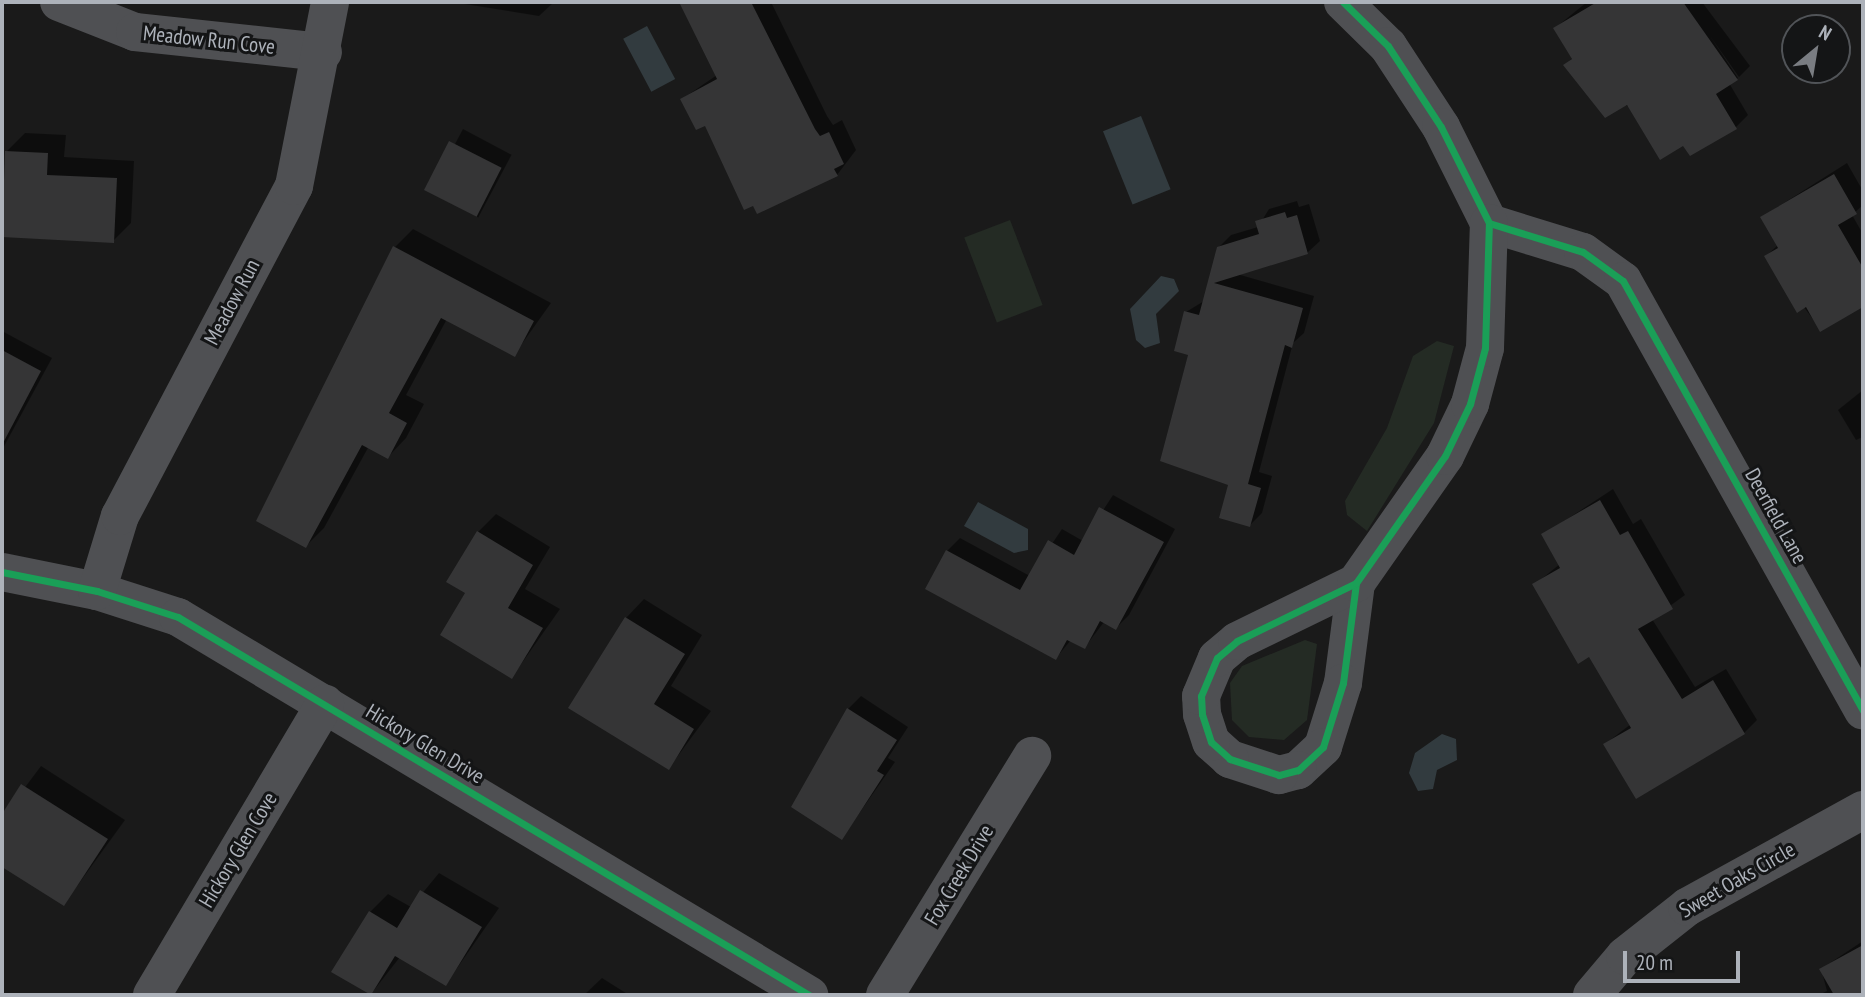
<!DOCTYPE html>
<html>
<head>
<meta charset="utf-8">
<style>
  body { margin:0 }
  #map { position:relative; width:1865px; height:997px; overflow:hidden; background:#1a1a1a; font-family:"PT Sans Narrow",sans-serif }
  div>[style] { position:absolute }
  .green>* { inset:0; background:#242b24; transform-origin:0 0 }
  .water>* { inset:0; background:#323b3f; transform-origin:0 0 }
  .shadow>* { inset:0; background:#0007; transform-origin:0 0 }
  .building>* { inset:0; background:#353536; transform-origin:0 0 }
  .minor>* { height:38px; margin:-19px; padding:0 19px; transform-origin:19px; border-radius:19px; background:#4f5053 }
  .cycleway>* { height:7px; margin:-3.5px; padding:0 3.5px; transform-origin:3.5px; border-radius:3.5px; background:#1a9f57 }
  span { translate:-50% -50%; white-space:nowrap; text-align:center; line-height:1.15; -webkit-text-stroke:6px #141516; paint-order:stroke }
  .street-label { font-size:21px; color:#adb2ba }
  .frame { position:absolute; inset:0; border:4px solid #adb2ba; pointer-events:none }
  .north { position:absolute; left:1781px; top:14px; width:70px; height:70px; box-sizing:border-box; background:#141516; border:2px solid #515458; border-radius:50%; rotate:30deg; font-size:19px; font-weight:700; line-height:28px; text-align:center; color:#adb2ba }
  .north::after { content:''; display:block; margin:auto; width:24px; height:32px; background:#7a7d82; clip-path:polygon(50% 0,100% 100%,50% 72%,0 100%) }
  .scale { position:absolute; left:1623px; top:951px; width:117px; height:32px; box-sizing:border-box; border:4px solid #adb2ba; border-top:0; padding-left:9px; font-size:21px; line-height:24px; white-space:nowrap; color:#adb2ba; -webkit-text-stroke:5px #141516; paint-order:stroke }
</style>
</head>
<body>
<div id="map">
  <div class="green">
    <i style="left:1010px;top:220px;width:91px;height:49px;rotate:69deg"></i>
    <i style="clip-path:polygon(1437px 341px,1454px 346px,1434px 423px,1367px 531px,1347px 515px,1345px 501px,1387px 428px,1413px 356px)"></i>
    <i style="clip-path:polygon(1305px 640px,1317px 644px,1307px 720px,1284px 740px,1249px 737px,1232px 720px,1230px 683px,1242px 666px)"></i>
  </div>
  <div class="water">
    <i style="left:647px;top:26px;width:60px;height:27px;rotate:62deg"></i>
    <i style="left:1141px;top:116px;width:79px;height:41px;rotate:68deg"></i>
    <i style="clip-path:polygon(1161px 276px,1174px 279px,1179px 291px,1156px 314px,1160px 343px,1145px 348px,1136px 340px,1130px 309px)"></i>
    <i style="clip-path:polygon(978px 502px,1028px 529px,1028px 550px,1014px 553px,964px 526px)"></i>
    <i style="clip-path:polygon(1442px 734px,1456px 739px,1457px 760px,1437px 770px,1433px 789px,1418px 791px,1409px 773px,1415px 753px)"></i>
  </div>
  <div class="shadow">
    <i style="clip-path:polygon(452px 2px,554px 2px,539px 16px)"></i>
    <i style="clip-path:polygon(681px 2px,771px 2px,827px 116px,833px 125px,842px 120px,856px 150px,837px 175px,706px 123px,682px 99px,717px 75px)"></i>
    <i style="clip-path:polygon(1587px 2px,1702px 2px,1750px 66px,1739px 77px,1710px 36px,1738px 78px,1729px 83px,1748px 115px,1736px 127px,1684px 144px,1566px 65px,1573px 57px,1555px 28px)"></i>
    <i style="left:463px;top:129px;width:55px;height:71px;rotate:28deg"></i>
    <i style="clip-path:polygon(25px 133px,66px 135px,64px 157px,134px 161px,131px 223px,113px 241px,7px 151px)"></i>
    <i style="clip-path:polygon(1847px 163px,1863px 191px,1863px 205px,1852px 215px,1863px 234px,1863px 305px,1821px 330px,1766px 256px,1778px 245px,1762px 217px)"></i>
    <i style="clip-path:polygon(1297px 201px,1299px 207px,1309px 204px,1320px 241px,1307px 253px,1237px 274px,1314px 296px,1304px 333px,1293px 343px,1259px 472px,1272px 476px,1262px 513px,1250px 525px,1230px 483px,1190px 354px,1186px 312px,1204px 301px,1218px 248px,1231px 235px,1258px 227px,1269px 209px)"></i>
    <i style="clip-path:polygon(413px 229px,551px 303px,514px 355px,447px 319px,406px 395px,424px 404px,406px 438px,388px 457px,369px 446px,324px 528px,306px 546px,258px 520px,395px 247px)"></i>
    <i style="clip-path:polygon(2px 331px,52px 358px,2px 450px)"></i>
    <i style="clip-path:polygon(1863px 390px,1863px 437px,1856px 440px,1838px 410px)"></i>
    <i style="clip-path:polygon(1613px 489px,1633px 524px,1641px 519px,1685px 595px,1652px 619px,1695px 687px,1726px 669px,1757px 720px,1744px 733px,1605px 744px,1631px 724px,1590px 655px,1534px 585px,1560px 564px,1543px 535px)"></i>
    <i style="clip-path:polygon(1113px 495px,1175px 529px,1129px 615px,1116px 628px,1104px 622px,1085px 647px,1071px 640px,1056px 658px,947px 551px,960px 538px,1030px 576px,1062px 529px,1083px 541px)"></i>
    <i style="clip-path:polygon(496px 514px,550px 547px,525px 589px,560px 609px,512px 677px,467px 592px,478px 532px)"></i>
    <i style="clip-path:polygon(644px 599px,702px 635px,671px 686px,711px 711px,669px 768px,626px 618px)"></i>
    <i style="clip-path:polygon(861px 696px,908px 727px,888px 758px,895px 762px,842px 838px,848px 709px)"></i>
    <i style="clip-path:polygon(41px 766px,125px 820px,64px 904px,2px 865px,2px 818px)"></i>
    <i style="clip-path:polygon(439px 873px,499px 908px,446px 984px,400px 957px,371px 994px,370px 912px,388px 894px,411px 907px)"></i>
    <i style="clip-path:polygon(1863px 941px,1863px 995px,1819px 995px,1827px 991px,1821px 969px)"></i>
    <i style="clip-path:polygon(602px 978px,629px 995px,584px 995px)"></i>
  </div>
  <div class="building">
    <i style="clip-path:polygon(679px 2px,751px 2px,815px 129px,820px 136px,829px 132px,844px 164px,834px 169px,838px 176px,757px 214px,753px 206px,744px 210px,705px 126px,696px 130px,680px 99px,717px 79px)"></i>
    <i style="clip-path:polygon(1597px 2px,1683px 2px,1738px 80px,1716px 94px,1737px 129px,1690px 156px,1683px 146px,1660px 160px,1627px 105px,1605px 118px,1563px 65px,1572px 59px,1553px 28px)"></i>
    <i style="left:449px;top:141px;width:59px;height:55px;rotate:27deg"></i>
    <i style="clip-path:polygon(5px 151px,48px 153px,47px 175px,117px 178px,114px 243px,2px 237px)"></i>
    <i style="clip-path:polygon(1834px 174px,1857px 214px,1838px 225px,1863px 268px,1863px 307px,1820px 332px,1806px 307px,1797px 313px,1764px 256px,1778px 248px,1760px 217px)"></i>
    <i style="clip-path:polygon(1285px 212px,1287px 218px,1297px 215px,1308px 254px,1214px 283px,1303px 308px,1292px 348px,1285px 345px,1248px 484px,1261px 488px,1250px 527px,1219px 518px,1228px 485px,1160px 461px,1188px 355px,1174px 351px,1184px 311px,1199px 315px,1217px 247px,1259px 234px,1255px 221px)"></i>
    <i style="clip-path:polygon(393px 246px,534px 321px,515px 357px,441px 318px,389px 413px,407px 423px,388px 459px,362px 445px,306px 548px,256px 521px)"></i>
    <i style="clip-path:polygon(2px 350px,41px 371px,2px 445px)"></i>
    <i style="clip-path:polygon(1600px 500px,1620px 535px,1628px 531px,1673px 609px,1638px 629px,1682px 699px,1713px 680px,1745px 734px,1636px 799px,1603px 744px,1631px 728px,1589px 657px,1578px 664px,1532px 584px,1560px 568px,1541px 534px)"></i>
    <i style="clip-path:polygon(1099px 507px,1164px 542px,1116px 630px,1100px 621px,1085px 649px,1067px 640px,1056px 660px,925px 589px,946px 550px,1020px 590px,1048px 540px,1074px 555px)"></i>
    <i style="clip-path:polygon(477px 531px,533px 565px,508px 608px,543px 628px,512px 679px,440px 635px,465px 593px,446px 582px)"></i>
    <i style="clip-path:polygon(625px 617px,685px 654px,654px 704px,694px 729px,669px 770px,568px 708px)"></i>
    <i style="clip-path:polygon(847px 708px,897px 740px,877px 771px,884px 775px,842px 840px,791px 807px)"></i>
    <i style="clip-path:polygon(21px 784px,108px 839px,64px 906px,2px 867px,2px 814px)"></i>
    <i style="clip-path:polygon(420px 890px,482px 927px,446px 986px,395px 956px,371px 995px,331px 972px,369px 911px,397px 928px)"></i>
    <i style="clip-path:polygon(1863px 945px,1863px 995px,1834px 995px,1819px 969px)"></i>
  </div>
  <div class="minor">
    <i style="left:59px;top:2px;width:82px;rotate:21.5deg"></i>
    <i style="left:135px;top:32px;width:189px;rotate:6.1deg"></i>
    <i style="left:1343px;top:2px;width:63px;rotate:44.4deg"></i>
    <i style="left:1388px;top:46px;width:97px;rotate:56.8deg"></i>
    <i style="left:1441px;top:127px;width:107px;rotate:63.4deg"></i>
    <i style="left:1489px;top:223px;width:98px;rotate:17.1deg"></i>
    <i style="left:1583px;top:252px;width:49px;rotate:35.9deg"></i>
    <i style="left:1623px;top:281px;width:492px;rotate:60.8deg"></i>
    <i style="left:2px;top:572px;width:97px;rotate:11.3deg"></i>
    <i style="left:97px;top:591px;width:85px;rotate:17.8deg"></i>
    <i style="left:178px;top:617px;width:736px;rotate:30.92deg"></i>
    <i style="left:1356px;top:583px;width:101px;rotate:97.4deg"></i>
    <i style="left:1343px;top:683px;width:67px;rotate:107.4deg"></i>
    <i style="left:1323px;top:747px;width:34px;rotate:137deg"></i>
    <i style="left:1298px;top:770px;width:20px;rotate:165deg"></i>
    <i style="left:1279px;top:775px;width:52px;rotate:-161.9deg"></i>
    <i style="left:1230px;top:759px;width:25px;rotate:-138deg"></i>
    <i style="left:1211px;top:742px;width:29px;rotate:-108deg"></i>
    <i style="left:1202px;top:714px;width:18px;rotate:-93deg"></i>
    <i style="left:1201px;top:696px;width:41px;rotate:-67.2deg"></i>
    <i style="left:1217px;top:658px;width:26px;rotate:-40deg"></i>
    <i style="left:1237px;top:641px;width:132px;rotate:-26deg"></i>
    <i style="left:1356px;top:583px;width:155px;rotate:-55deg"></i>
    <i style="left:1445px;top:456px;width:58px;rotate:-64.3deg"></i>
    <i style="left:1470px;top:404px;width:58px;rotate:-75deg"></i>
    <i style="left:1485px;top:348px;width:125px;rotate:-88.2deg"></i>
    <i style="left:97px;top:591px;width:78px;rotate:-73deg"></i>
    <i style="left:120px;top:516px;width:373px;rotate:-62.2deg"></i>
    <i style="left:294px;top:186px;width:187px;rotate:-78.9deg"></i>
    <i style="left:152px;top:995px;width:339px;rotate:-59.3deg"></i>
    <i style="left:885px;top:995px;width:281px;rotate:-58.4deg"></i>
    <i style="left:1592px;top:995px;width:51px;rotate:-49.8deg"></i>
    <i style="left:1625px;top:956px;width:79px;rotate:-38.3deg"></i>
    <i style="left:1687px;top:907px;width:201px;rotate:-28.9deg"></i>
  </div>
  <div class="cycleway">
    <i style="left:1343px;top:2px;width:63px;rotate:44.4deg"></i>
    <i style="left:1388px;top:46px;width:97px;rotate:56.8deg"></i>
    <i style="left:1441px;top:127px;width:107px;rotate:63.4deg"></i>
    <i style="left:1489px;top:223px;width:98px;rotate:17.1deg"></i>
    <i style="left:1583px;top:252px;width:49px;rotate:35.9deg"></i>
    <i style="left:1623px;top:281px;width:492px;rotate:60.8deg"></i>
    <i style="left:2px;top:572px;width:97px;rotate:11.3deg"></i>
    <i style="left:97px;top:591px;width:85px;rotate:17.8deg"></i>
    <i style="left:178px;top:617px;width:736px;rotate:30.92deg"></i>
    <i style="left:1356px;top:583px;width:101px;rotate:97.4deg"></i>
    <i style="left:1343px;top:683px;width:67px;rotate:107.4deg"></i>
    <i style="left:1323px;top:747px;width:34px;rotate:137deg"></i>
    <i style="left:1298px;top:770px;width:20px;rotate:165deg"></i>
    <i style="left:1279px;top:775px;width:52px;rotate:-161.9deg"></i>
    <i style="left:1230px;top:759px;width:25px;rotate:-138deg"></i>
    <i style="left:1211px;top:742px;width:29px;rotate:-108deg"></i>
    <i style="left:1202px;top:714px;width:18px;rotate:-93deg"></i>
    <i style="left:1201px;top:696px;width:41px;rotate:-67.2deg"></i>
    <i style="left:1217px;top:658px;width:26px;rotate:-40deg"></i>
    <i style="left:1237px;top:641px;width:132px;rotate:-26deg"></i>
    <i style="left:1356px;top:583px;width:155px;rotate:-55deg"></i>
    <i style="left:1445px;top:456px;width:58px;rotate:-64.3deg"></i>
    <i style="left:1470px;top:404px;width:58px;rotate:-75deg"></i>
    <i style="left:1485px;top:348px;width:125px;rotate:-88.2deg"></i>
  </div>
  <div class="street-label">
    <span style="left:209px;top:40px;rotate:6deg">Meadow Run Cove</span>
    <span style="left:232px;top:302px;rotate:-62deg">Meadow Run</span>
    <span style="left:1776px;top:516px;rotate:61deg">Deerfield Lane</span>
    <span style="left:425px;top:744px;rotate:31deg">Hickory Glen Drive</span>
    <span style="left:238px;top:850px;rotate:-59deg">Hickory Glen Cove</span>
    <span style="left:959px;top:875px;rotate:-59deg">Fox Creek Drive</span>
    <span style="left:1737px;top:880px;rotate:-30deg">Sweet Oaks Circle</span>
  </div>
  <div class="frame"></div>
  <div class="north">N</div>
  <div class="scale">20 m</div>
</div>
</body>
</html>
